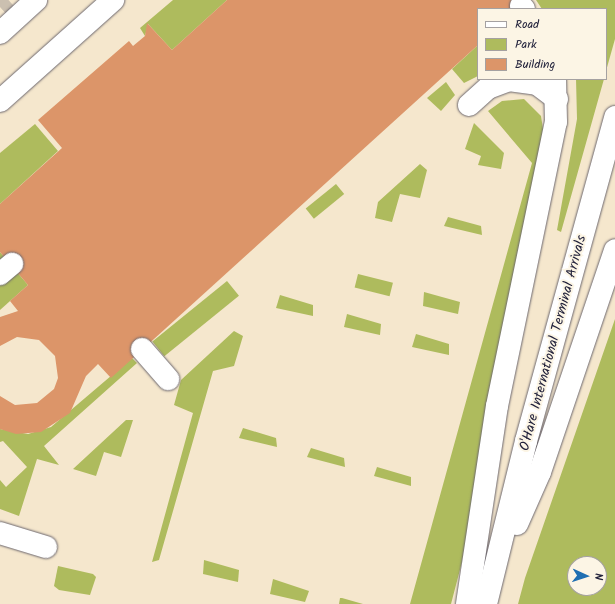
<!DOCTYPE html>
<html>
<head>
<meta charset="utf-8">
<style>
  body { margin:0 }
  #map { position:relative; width:615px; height:604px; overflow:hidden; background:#f5e7cd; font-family:Kalam,sans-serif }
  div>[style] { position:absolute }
  .green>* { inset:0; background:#aebb5d; transform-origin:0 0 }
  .building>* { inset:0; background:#dc9569 }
  .minor-tunnel>* { height:22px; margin-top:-11px; transform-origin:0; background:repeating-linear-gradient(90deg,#cbc0b0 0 22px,transparent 0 33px) }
  .roads { filter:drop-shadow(0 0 1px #6c676e) drop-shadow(0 0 1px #6c676e) }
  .minor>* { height:22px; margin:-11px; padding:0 11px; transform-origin:11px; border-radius:11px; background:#fff }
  span { translate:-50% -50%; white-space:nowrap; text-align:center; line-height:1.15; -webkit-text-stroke:4px #fcf5e5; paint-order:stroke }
  .street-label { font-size:14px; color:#22223b }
  .legend { position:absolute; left:477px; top:8px; width:130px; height:72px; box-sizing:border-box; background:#fcf5e5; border:1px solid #a5a1a1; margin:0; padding:5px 7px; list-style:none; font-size:12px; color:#22223b }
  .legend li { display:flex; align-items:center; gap:8px; height:20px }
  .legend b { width:20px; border:1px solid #a5a1a1 }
  .north { position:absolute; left:567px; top:556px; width:40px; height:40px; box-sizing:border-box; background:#fcf5e5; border:1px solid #a5a1a1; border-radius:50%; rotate:93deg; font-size:11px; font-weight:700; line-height:16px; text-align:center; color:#22223b }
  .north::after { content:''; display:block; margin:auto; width:14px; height:18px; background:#1f6fb2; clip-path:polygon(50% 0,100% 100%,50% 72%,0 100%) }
</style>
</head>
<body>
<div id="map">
  <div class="green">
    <i style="clip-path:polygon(173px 0,227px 0,172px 50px,148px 24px,145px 36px,140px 28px)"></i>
    <i style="clip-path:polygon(536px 0,615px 0,615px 39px,606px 71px,606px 9px,542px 9px)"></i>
    <i style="clip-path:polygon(478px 45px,478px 76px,464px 83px,452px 69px)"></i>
    <i style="clip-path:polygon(576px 79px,604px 79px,561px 232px,557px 230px,577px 119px)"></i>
    <i style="clip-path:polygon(446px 82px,455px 95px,441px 111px,427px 98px)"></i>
    <i style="clip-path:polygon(524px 99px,541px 116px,543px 129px,462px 562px,451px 604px,410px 604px,532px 163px,488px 111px,502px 101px)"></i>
    <i style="clip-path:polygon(474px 123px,504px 153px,501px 169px,478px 165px,481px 156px,465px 149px)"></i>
    <i style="clip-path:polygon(35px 124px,58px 151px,0 204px,0 153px)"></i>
    <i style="clip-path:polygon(420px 164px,427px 170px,420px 198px,400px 194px,392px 222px,375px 218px,378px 202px)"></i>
    <i style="left:336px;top:184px;width:13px;height:39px;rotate:51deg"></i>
    <i style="clip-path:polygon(448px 217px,481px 226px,482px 235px,444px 226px)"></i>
    <i style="clip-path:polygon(0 252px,28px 285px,0 310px)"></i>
    <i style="left:358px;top:274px;width:36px;height:14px;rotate:14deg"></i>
    <i style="left:227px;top:281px;width:19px;height:96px;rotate:51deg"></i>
    <i style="clip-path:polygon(424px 292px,460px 302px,458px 314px,423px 306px)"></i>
    <i style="clip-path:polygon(280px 295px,313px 305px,313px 316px,276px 308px)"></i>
    <i style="clip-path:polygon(347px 314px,381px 324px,380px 335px,344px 327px)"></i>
    <i style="clip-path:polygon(evenodd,615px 319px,615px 604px,518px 604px,525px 578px,615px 319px,575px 564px,599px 564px,599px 588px,575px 588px,575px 564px)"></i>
    <i style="clip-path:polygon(234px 331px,243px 336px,234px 366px,213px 371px,159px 560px,152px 562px,193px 413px,174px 405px,181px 380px)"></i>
    <i style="clip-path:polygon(416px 334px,449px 344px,449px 355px,412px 347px)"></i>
    <i style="clip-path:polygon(132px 358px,137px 363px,44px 446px,59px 465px,37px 459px,19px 516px,0 509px,0 480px,6px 487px,27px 467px,3px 441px,0 442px,0 429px,28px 434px,51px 427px)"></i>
    <i style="clip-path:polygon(126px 420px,133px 420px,121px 457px,104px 452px,96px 476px,73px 469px)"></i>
    <i style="clip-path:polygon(243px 428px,276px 438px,277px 447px,239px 438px)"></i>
    <i style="clip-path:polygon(311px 448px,344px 458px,345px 467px,307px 457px)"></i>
    <i style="clip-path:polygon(377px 467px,411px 477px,411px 486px,374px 476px)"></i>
    <i style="clip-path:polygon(204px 560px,239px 570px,238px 582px,203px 574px)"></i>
    <i style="clip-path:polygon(58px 566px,93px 574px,96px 577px,90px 595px,59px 590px,54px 586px)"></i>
    <i style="clip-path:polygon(273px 579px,309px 591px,305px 602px,270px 594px)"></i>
    <i style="clip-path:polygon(340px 598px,342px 598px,363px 604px,339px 604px)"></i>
  </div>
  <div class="building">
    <i style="clip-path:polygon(227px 0,528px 0,518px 9px,478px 9px,478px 45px,111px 378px,98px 364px,86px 376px,70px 413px,41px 432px,16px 434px,0 429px,0 396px,15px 405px,37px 403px,54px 389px,58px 378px,55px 356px,39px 340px,17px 337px,0 346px,0 317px,18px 311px,10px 301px,28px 285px,0 252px,0 204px,62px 148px,38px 120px,129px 41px,133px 46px,145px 36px,147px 23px,172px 50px)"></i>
  </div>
  <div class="minor-tunnel">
    <i style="left:0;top:7px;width:11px;rotate:-41deg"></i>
  </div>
  <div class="roads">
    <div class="minor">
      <i style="left:521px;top:6px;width:4px;rotate:45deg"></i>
      <i style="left:0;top:33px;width:49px;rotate:-42.5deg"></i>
      <i style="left:0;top:101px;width:152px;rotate:-41.8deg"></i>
      <i style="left:469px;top:105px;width:25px;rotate:-42deg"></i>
      <i style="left:488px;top:88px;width:22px;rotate:-21deg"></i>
      <i style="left:509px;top:80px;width:28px;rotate:8deg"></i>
      <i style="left:537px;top:84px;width:25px;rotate:37deg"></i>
      <i style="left:0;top:274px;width:16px;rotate:-40deg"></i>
      <i style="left:142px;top:349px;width:40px;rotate:49deg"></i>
      <i style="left:517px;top:524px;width:57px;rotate:-66.1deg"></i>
      <i style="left:540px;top:472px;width:234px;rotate:-71.3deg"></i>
      <i style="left:0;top:533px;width:48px;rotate:16.9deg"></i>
      <i style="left:467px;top:604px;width:200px;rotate:-81.4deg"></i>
      <i style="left:497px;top:406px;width:290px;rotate:-78.3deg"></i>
      <i style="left:556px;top:122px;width:43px;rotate:-91.3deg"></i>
      <i style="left:486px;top:604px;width:168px;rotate:-76.2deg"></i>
      <i style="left:526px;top:441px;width:336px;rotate:-74.6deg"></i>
    </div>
  </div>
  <div class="street-label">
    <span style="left:553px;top:343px;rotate:-75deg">O'Hare International Terminal Arrivals</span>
  </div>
  <ul class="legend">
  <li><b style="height:5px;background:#fff"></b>Road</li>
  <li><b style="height:11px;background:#aebb5d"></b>Park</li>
  <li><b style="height:11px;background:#dc9569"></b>Building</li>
  </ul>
  <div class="north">N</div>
</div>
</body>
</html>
